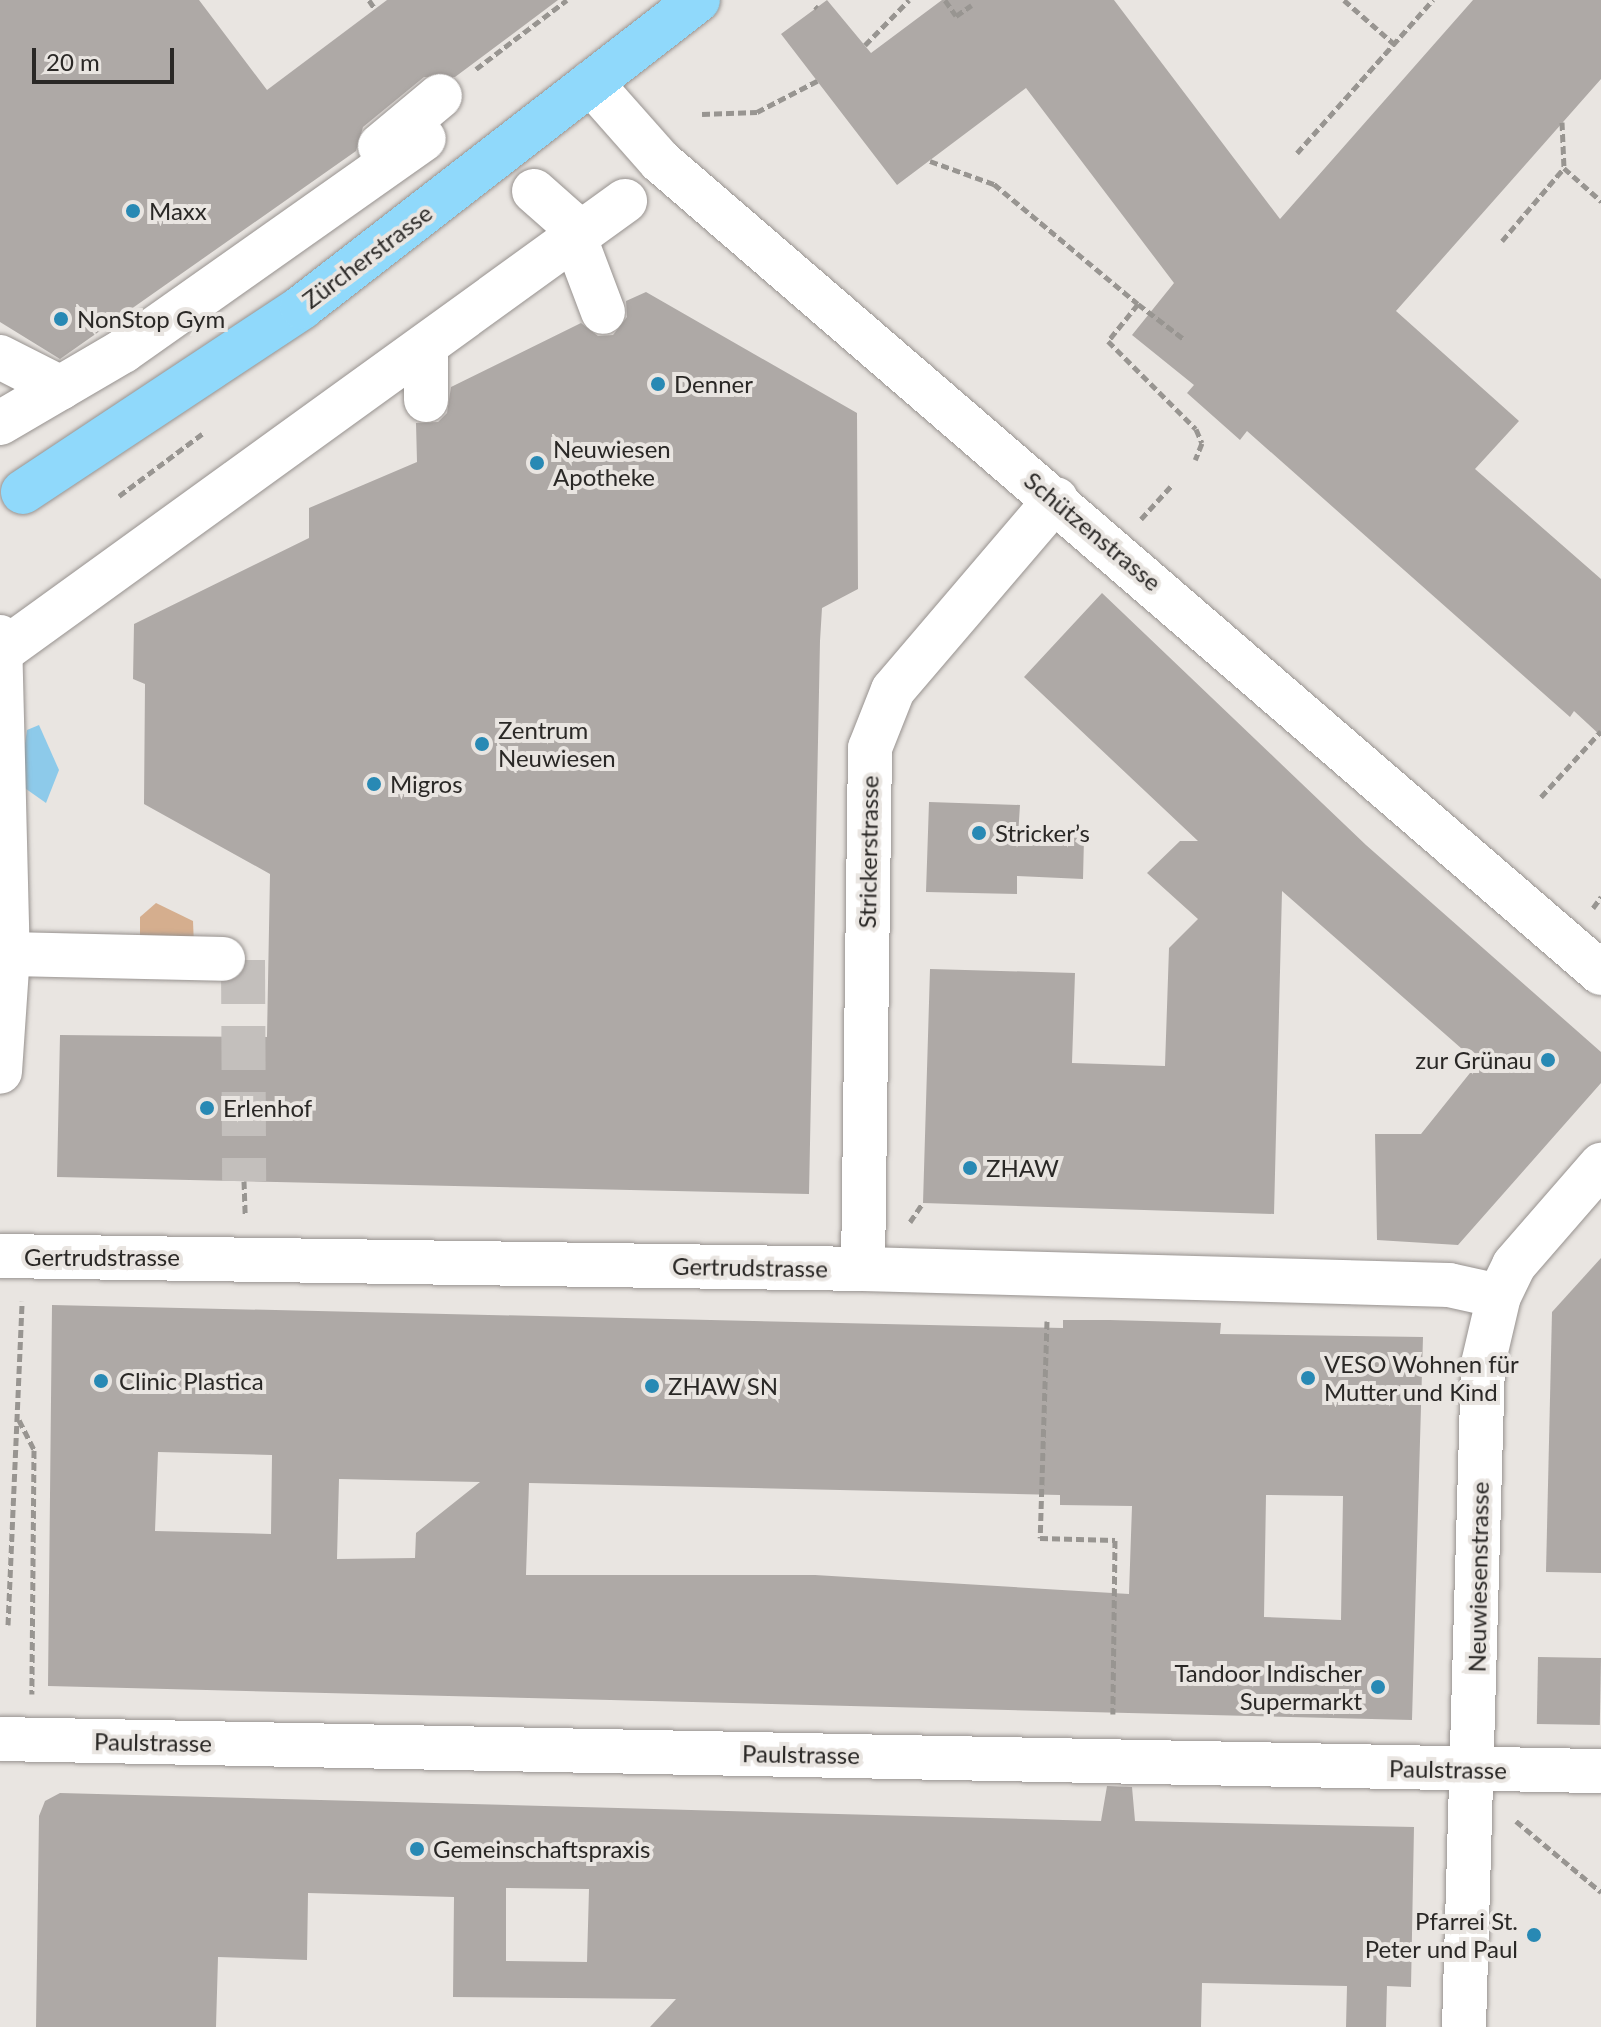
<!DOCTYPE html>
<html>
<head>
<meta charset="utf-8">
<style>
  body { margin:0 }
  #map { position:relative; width:1601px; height:2027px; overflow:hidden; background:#e9e5e1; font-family:Lato,sans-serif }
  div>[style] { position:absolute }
  .green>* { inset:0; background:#d5ae8e }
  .water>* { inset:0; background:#8dcaea }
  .building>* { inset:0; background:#aea9a6; transform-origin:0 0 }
  .street-tunnel>* { height:44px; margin-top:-22px; transform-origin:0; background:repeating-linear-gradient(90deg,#c3bfbc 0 44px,transparent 0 66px) }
  .path>* { height:5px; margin-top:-2.5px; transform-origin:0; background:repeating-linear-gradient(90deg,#989591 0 8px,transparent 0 12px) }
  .roads { filter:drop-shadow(0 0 2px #97928f) drop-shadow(0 0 2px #97928f) }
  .street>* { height:44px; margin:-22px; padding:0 22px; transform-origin:22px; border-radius:22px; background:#fff }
  .secondary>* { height:44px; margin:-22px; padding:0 22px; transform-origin:22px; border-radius:22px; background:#fff }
  .primary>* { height:44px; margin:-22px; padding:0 22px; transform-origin:22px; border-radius:22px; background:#90d9fb }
  .dots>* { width:22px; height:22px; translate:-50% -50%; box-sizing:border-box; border:4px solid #e9e5e1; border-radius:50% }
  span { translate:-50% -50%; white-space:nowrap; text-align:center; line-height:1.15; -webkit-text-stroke:8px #e9e5e1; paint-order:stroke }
  .poi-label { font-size:24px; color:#2a2826 }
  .left { translate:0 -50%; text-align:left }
  .right { translate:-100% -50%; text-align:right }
  .street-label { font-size:24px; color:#2a2826 }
  .scale { position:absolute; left:32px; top:48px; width:142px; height:36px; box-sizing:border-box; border:4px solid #2a2826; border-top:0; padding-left:10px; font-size:24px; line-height:28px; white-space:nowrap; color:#2a2826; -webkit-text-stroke:6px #e9e5e1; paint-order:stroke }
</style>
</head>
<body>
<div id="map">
  <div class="green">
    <i style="clip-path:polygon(156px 903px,193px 921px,194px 947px,140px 946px,140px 917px)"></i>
  </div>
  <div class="water">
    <i style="clip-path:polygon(39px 725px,59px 770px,46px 803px,19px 784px,27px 730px)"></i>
  </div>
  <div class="building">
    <i style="clip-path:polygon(0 0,199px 0,267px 90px,387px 0,558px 0,455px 77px,424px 77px,363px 127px,356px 151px,60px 359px,0 322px)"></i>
    <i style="clip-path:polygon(827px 0,871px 53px,942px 0,1114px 0,1280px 219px,1473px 0,1601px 0,1601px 79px,1396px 311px,1519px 421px,1475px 469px,1601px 579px,1601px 736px,1574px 711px,1570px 717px,1247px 431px,1240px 440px,1187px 393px,1194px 385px,1132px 335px,1174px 283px,1026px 88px,897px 185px,781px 34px)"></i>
    <i style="clip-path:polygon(646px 292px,857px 413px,858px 589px,822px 608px,820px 641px,809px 1194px,57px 1177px,60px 1035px,267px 1037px,270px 874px,144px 804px,145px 684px,133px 679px,134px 624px,309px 538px,309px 508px,417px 462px,416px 423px,438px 422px,447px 413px,451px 387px,581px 323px,598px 336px,613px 335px,627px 317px,626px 301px)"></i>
    <i style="clip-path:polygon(1102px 593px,1366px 845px,1601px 1052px,1601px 1083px,1458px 1245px,1377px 1240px,1375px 1134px,1421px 1134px,1478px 1063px,1282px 891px,1274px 1214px,923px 1203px,930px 969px,1075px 973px,1072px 1063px,1165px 1066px,1169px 948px,1198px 919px,1147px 873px,1180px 841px,1198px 841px,1024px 677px)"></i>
    <i style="clip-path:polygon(929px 802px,1020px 805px,1018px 836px,1084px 838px,1083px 879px,1017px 876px,1017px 894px,926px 892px)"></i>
    <i style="clip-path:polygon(1601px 1258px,1601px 1573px,1546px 1572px,1552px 1312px)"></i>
    <i style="clip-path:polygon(evenodd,52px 1305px,1063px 1328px,1063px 1320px,1110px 1320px,1221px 1323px,1220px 1334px,1423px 1337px,1412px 1720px,48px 1686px,52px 1305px,158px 1452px,272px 1455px,271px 1534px,155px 1531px,158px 1452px,52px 1305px,339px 1479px,480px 1482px,416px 1533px,415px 1558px,337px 1559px,339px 1479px,52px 1305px,529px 1483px,1060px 1495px,1060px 1505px,1132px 1506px,1129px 1594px,815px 1575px,526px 1575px,529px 1483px,52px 1305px,1266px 1495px,1343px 1496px,1341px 1620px,1264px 1617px,1266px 1495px)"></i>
    <i style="left:1538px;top:1657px;width:63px;height:67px;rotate:1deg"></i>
    <i style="clip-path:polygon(evenodd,1107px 1786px,1132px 1787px,1135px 1821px,1414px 1827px,1411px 1987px,1387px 1986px,1386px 2027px,1346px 2027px,1347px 1986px,1202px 1983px,1201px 2027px,650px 2027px,676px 1999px,453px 1997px,454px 1897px,308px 1893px,307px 1960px,218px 1957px,216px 2027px,36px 2027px,39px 1816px,45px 1801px,60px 1793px,1101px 1821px,1107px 1786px,506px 1888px,589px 1889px,587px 1962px,506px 1961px,506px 1888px)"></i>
  </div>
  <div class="street-tunnel">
    <i style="left:243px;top:960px;width:221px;rotate:89.7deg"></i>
  </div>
  <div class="path">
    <i style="left:369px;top:0;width:11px;rotate:56deg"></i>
    <i style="left:945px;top:0;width:19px;rotate:55deg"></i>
    <i style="left:956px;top:16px;width:19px;rotate:-35deg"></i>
    <i style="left:1344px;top:0;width:67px;rotate:41.3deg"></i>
    <i style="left:815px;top:6px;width:3px;rotate:45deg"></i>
    <i style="left:865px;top:45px;width:63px;rotate:-45.6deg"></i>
    <i style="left:476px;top:69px;width:114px;rotate:-37.2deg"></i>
    <i style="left:702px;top:114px;width:55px;rotate:-2.1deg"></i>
    <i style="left:757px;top:112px;width:68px;rotate:-27.3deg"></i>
    <i style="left:1562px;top:122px;width:46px;rotate:87.5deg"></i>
    <i style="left:1297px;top:153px;width:205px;rotate:-48.4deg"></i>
    <i style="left:930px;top:161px;width:68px;rotate:19.8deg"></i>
    <i style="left:994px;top:184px;width:187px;rotate:39.8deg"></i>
    <i style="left:1138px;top:304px;width:48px;rotate:129deg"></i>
    <i style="left:1108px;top:341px;width:124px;rotate:45deg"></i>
    <i style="left:1196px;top:429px;width:15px;rotate:67deg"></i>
    <i style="left:1202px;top:443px;width:18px;rotate:112deg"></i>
    <i style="left:1502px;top:241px;width:96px;rotate:-49.7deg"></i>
    <i style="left:1564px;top:168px;width:50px;rotate:41.7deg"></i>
    <i style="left:1138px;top:304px;width:58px;rotate:37.3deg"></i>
    <i style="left:119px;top:496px;width:104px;rotate:-36.8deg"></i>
    <i style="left:1141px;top:519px;width:45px;rotate:-47.7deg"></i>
    <i style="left:1541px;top:797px;width:89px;rotate:-47.7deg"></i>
    <i style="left:1593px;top:908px;width:14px;rotate:-54deg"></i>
    <i style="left:244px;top:1181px;width:35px;rotate:88deg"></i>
    <i style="left:910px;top:1222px;width:23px;rotate:-56deg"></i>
    <i style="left:1047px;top:1321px;width:217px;rotate:91.8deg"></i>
    <i style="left:1040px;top:1538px;width:75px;rotate:1.5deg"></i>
    <i style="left:1115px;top:1540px;width:174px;rotate:90.7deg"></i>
    <i style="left:19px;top:1420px;width:34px;rotate:63deg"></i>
    <i style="left:34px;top:1450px;width:244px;rotate:90.5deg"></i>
    <i style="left:8px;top:1625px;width:324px;rotate:-87.5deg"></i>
    <i style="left:1516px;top:1821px;width:111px;rotate:39.9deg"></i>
  </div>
  <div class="roads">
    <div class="street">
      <i style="left:380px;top:146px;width:78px;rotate:-39.8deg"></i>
      <i style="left:534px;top:191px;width:47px;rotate:41.5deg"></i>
      <i style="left:569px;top:222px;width:96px;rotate:69.3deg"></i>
      <i style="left:426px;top:349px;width:51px;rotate:90deg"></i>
      <i style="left:0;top:357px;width:68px;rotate:26.9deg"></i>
      <i style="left:0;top:423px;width:143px;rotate:-30.3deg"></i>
      <i style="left:123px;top:351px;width:368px;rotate:-35.2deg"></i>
      <i style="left:0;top:637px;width:317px;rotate:88.6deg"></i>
      <i style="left:8px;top:954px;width:118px;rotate:93.9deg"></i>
      <i style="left:1px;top:652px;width:770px;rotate:-35.86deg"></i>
      <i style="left:8px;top:954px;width:215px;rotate:1.3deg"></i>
      <i style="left:0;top:1256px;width:863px;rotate:0.86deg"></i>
      <i style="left:863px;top:1269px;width:586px;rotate:1.56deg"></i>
      <i style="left:1449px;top:1285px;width:51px;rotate:12.4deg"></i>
      <i style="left:863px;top:1269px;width:521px;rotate:-89.23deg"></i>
      <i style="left:870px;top:748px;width:62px;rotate:-68.4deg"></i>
      <i style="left:893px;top:690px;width:251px;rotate:-49.5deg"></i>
      <i style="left:0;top:1739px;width:1601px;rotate:1.15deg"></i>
    </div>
    <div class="secondary">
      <i style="left:591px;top:83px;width:104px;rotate:48.5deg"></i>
      <i style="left:660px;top:161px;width:1243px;rotate:40.79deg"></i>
      <i style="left:1464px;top:2027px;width:663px;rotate:-88.36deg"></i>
      <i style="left:1483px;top:1364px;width:70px;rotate:-76.8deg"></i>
      <i style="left:1499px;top:1296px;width:34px;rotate:-64deg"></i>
      <i style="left:1514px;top:1265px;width:133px;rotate:-49deg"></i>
    </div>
    <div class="primary">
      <i style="left:23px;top:492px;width:335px;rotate:-33.5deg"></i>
      <i style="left:302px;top:307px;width:501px;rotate:-37.78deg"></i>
    </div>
  </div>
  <div class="dots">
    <i style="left:133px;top:211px;background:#2889b4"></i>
    <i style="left:61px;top:319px;background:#2889b4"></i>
    <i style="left:658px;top:384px;background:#2889b4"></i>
    <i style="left:537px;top:463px;background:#2889b4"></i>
    <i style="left:482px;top:744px;background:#2889b4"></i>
    <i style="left:374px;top:784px;background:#2889b4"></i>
    <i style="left:979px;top:833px;background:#2889b4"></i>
    <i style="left:1548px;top:1060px;background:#2889b4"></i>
    <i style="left:207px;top:1108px;background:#2889b4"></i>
    <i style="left:970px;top:1168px;background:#2889b4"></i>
    <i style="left:1308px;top:1378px;background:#2889b4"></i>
    <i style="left:101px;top:1381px;background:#2889b4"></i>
    <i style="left:652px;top:1386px;background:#2889b4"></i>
    <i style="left:1378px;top:1687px;background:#2889b4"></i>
    <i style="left:417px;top:1849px;background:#2889b4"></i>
    <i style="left:1534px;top:1935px;background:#2889b4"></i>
  </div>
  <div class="poi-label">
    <span class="left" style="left:149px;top:211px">Maxx</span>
    <span class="left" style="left:77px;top:319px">NonStop Gym</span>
    <span class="left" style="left:674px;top:384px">Denner</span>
    <span class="left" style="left:553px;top:463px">Neuwiesen<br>Apotheke</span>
    <span class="left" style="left:498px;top:744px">Zentrum<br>Neuwiesen</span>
    <span class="left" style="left:390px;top:784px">Migros</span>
    <span class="left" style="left:995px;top:833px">Stricker’s</span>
    <span class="right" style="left:1532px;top:1060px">zur Grünau</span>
    <span class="left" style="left:223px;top:1108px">Erlenhof</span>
    <span class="left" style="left:986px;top:1168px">ZHAW</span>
    <span class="left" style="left:1324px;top:1378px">VESO Wohnen für<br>Mutter und Kind</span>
    <span class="left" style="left:119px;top:1381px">Clinic Plastica</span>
    <span class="left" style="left:668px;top:1386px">ZHAW SN</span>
    <span class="right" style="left:1362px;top:1687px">Tandoor Indischer<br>Supermarkt</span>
    <span class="left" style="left:433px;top:1849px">Gemeinschaftspraxis</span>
    <span class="right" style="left:1518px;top:1935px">Pfarrei St.<br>Peter und Paul</span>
  </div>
  <div class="street-label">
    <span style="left:367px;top:256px;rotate:-37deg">Zürcherstrasse</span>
    <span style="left:1093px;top:531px;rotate:40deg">Schützenstrasse</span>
    <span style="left:868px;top:852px;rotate:-89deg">Strickerstrasse</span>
    <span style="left:102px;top:1257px">Gertrudstrasse</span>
    <span style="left:750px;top:1267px;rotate:1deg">Gertrudstrasse</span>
    <span style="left:1478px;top:1577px;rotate:-89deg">Neuwiesenstrasse</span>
    <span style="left:153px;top:1742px;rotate:1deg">Paulstrasse</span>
    <span style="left:801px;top:1754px;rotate:1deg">Paulstrasse</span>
    <span style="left:1448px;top:1769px;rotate:1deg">Paulstrasse</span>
  </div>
  <div class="scale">20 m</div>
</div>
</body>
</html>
